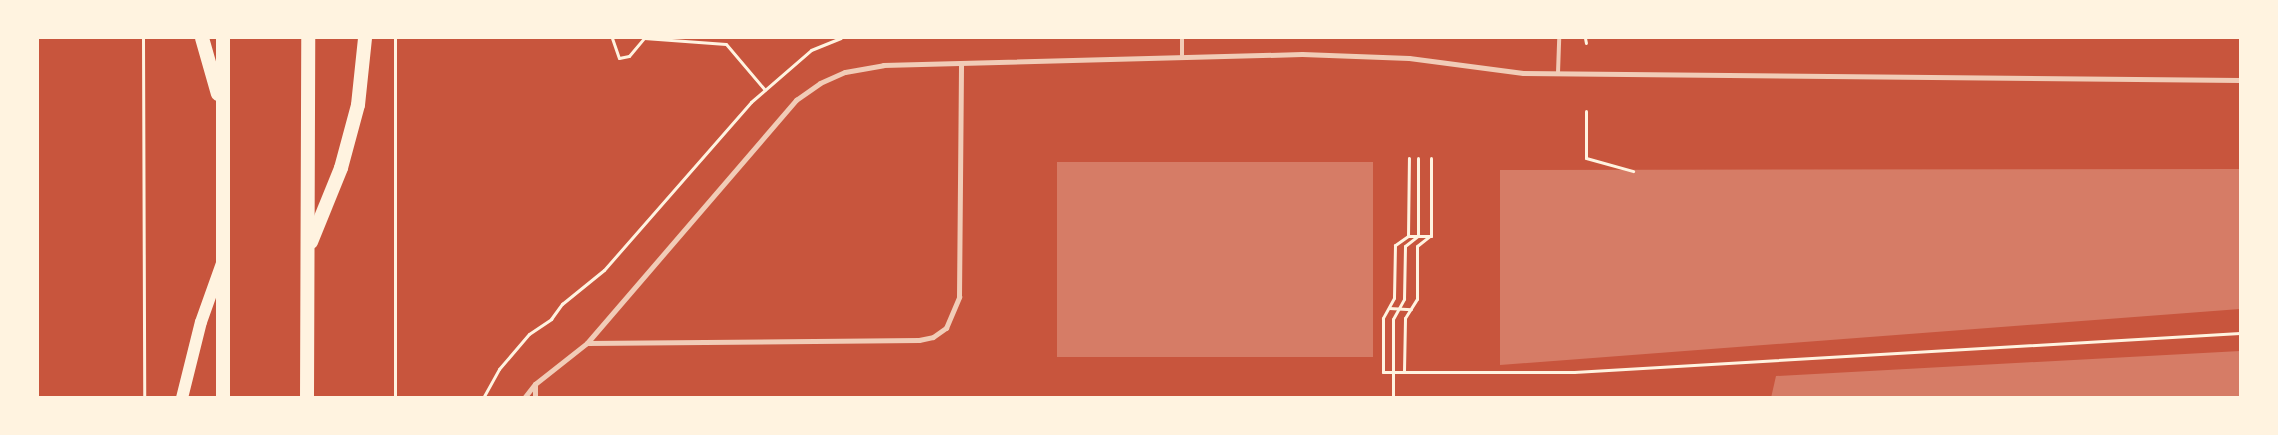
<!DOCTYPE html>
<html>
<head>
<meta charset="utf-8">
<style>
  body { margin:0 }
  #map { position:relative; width:2278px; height:435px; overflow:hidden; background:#c8553d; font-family:"Varela Round",sans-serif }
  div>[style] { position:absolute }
  .building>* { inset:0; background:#d67c66; transform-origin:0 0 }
  .path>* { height:3px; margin:-1.5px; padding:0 1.5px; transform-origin:1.5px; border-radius:1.5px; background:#fff3e0 }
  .service>* { height:4px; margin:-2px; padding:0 2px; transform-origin:2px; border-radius:2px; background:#f1ccb7 }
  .minor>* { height:5px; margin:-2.5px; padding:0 2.5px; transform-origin:2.5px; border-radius:2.5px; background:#f1ccb7 }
  .primary>* { height:12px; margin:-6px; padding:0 6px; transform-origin:6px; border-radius:6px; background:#fff3e0 }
  .trunk>* { height:14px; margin:-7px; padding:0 7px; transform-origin:7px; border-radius:7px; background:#fff3e0 }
  span { translate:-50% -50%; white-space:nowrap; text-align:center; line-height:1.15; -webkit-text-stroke:4px #fff3e0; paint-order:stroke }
  .frame { position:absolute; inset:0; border:39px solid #fff3e0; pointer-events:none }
</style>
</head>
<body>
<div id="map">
  <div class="building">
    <i style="left:1057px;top:162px;width:316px;height:195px"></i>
    <i style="clip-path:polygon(2240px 169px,2240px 309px,1500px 365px,1500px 170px)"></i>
    <i style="clip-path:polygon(2240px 351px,2240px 398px,1771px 398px,1776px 376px)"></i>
  </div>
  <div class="path">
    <i style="left:143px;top:38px;width:360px;rotate:89.8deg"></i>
    <i style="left:612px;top:38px;width:21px;rotate:71deg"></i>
    <i style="left:619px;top:58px;width:10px;rotate:-11deg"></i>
    <i style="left:629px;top:56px;width:23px;rotate:-50deg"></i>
    <i style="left:644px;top:38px;width:82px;rotate:4.2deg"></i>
    <i style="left:726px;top:44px;width:60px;rotate:49.7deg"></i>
    <i style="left:1585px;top:38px;width:5px;rotate:79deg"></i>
    <i style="left:1586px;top:111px;width:47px;rotate:90deg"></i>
    <i style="left:1586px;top:158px;width:49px;rotate:15.5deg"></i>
    <i style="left:1408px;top:236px;width:78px;rotate:-89.3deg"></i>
    <i style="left:1431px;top:236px;width:23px;rotate:180deg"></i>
    <i style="left:1408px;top:236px;width:16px;rotate:145deg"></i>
    <i style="left:1395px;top:245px;width:53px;rotate:91.1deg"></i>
    <i style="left:1394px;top:298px;width:23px;rotate:119deg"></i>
    <i style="left:1383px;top:318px;width:54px;rotate:90deg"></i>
    <i style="left:1383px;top:372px;width:191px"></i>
    <i style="left:1574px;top:372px;width:667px;rotate:-3.35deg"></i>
    <i style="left:1431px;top:236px;width:78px;rotate:-90deg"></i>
    <i style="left:1389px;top:308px;width:22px;rotate:3deg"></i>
    <i style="left:1404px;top:371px;width:53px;rotate:-88.9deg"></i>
    <i style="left:1405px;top:318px;width:22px;rotate:-58deg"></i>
    <i style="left:1417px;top:299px;width:53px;rotate:-90deg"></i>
    <i style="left:1417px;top:246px;width:16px;rotate:-38deg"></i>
    <i style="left:395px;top:398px;width:360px;rotate:-90deg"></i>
    <i style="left:483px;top:398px;width:33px;rotate:-61deg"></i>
    <i style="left:499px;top:369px;width:46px;rotate:-49.4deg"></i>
    <i style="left:529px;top:334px;width:27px;rotate:-34deg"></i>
    <i style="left:551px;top:319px;width:19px;rotate:-54deg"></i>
    <i style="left:562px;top:304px;width:54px;rotate:-39deg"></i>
    <i style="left:604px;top:270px;width:223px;rotate:-48.8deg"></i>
    <i style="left:751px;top:102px;width:79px;rotate:-40.9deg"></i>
    <i style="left:811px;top:50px;width:32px;rotate:-22deg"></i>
    <i style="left:1393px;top:398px;width:79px;rotate:-90deg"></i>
    <i style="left:1393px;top:319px;width:23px;rotate:-61deg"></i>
    <i style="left:1404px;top:299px;width:53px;rotate:-88.9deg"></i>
    <i style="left:1405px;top:246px;width:16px;rotate:-38deg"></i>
    <i style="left:1418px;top:236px;width:78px;rotate:-90deg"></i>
  </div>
  <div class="service">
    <i style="left:1182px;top:38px;width:17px;rotate:90deg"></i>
    <i style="left:1558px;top:73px;width:35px;rotate:-88deg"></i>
  </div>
  <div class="minor">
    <i style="left:587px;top:343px;width:332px;rotate:-0.5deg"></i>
    <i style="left:919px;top:340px;width:14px;rotate:-12deg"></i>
    <i style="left:933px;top:337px;width:16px;rotate:-35deg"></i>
    <i style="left:946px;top:328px;width:34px;rotate:-67deg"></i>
    <i style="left:959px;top:297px;width:233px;rotate:-89.5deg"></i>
    <i style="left:524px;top:398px;width:18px;rotate:-52deg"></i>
    <i style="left:535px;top:384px;width:66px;rotate:-38.3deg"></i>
    <i style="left:587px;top:343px;width:321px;rotate:-49.3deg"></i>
    <i style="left:796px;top:100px;width:29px;rotate:-35deg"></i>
    <i style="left:820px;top:83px;width:27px;rotate:-24deg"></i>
    <i style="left:845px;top:72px;width:39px;rotate:-10deg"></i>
    <i style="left:883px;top:65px;width:419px;rotate:-1.5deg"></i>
    <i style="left:1302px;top:54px;width:107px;rotate:2.1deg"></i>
    <i style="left:1409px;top:58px;width:115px;rotate:7.5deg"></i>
    <i style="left:1523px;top:73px;width:717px;rotate:0.56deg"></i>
    <i style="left:535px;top:398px;width:14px;rotate:-90deg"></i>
  </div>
  <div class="primary">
    <i style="left:182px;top:398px;width:78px;rotate:-76deg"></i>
    <i style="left:201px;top:322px;width:63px;rotate:-70.4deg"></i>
  </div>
  <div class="trunk">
    <i style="left:202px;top:38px;width:58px;rotate:74.1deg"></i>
    <i style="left:223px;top:38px;width:360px;rotate:90deg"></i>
    <i style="left:311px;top:242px;width:80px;rotate:-67.9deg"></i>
    <i style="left:341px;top:168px;width:65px;rotate:-74.9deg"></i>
    <i style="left:358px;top:105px;width:67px;rotate:-84deg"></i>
    <i style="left:307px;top:398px;width:360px;rotate:-89.8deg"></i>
  </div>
  <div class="frame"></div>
</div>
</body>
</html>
